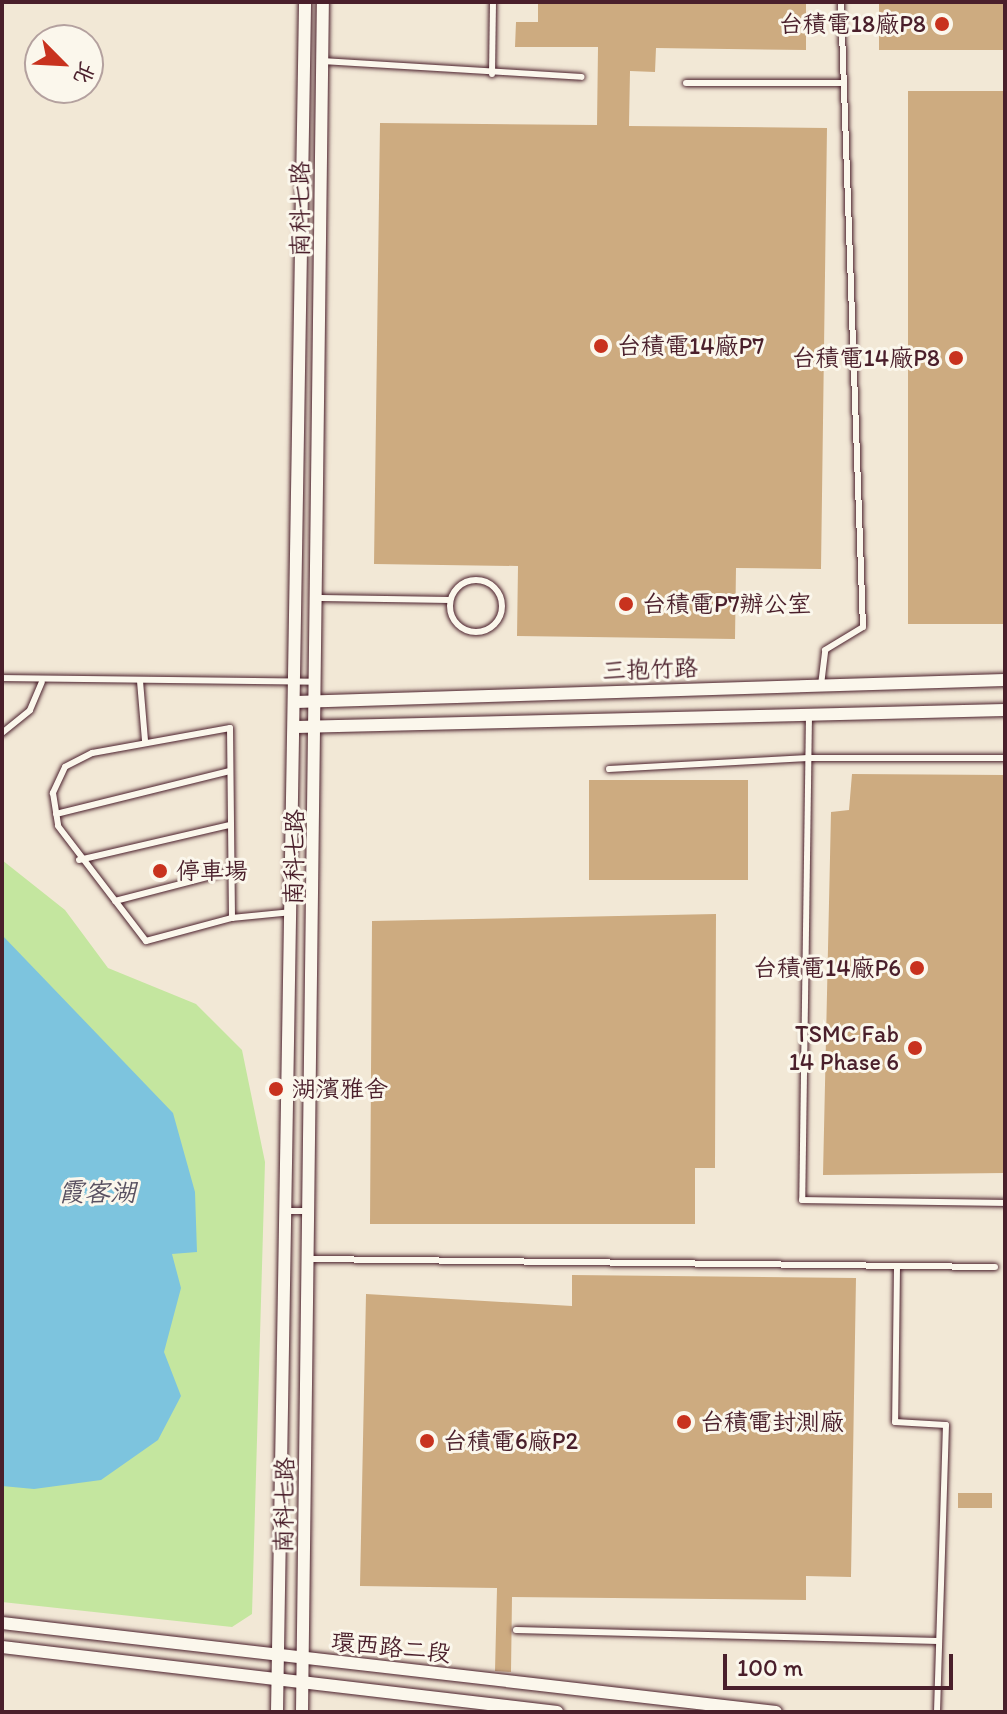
<!DOCTYPE html>
<html>
<head>
<meta charset="utf-8">
<style>
  body { margin:0 }
  #map { position:relative; width:1007px; height:1714px; overflow:hidden; background:#f2e8d6; font-family:Itim,"LXGW WenKai TC",sans-serif }
  div>[style] { position:absolute }
  .green>* { inset:0; background:#c4e69f }
  .water>* { inset:0; background:#7dc4de }
  .building>* { inset:0; background:#cdab80; transform-origin:0 0 }
  .roads { filter:drop-shadow(0 0 2px #4a1f2b) drop-shadow(0 0 2px #4a1f2b) }
  .service>* { height:6px; margin:-3px; padding:0 3px; transform-origin:3px; border-radius:3px; background:#fbf7ec }
  .service>.ring { margin:-3px; padding:0; box-sizing:content-box; background:none; border:6px solid #fbf7ec; border-radius:50% }
  .minor>* { height:12px; margin:-6px; padding:0 6px; transform-origin:6px; border-radius:6px; background:#fbf7ec }
  .dots>* { width:22px; height:22px; translate:-50% -50%; box-sizing:border-box; border:4px solid #fbf7ec; border-radius:50% }
  span { translate:-50% -50%; white-space:nowrap; text-align:center; line-height:1.15; -webkit-text-stroke:6px #fbf7ec; paint-order:stroke }
  .poi-label { font-size:24px; color:#4a1f2b }
  .right { translate:-100% -50%; text-align:right }
  .left { translate:0 -50%; text-align:left }
  .street-label { font-size:24px; color:#4a1f2b }
  .water-label { font-size:26px; color:#595161; font-style:italic }
  .frame { position:absolute; inset:0; border:4px solid #4a1f2b; pointer-events:none }
  .north { position:absolute; left:24px; top:24px; width:80px; height:80px; box-sizing:border-box; background:#fbf7ec; border:2px solid #b4a19f; border-radius:50%; rotate:114deg; font-size:22px; font-weight:700; line-height:32px; text-align:center; color:#4a1f2b }
  .north::after { content:''; display:block; margin:auto; width:28px; height:36px; background:#c8321e; clip-path:polygon(50% 0,100% 100%,50% 72%,0 100%) }
  .scale { position:absolute; left:723px; top:1654px; width:230px; height:36px; box-sizing:border-box; border:4px solid #4a1f2b; border-top:0; padding-left:10px; font-size:24px; line-height:28px; white-space:nowrap; color:#4a1f2b; -webkit-text-stroke:6px #fbf7ec; paint-order:stroke }
</style>
</head>
<body>
<div id="map">
  <div class="green">
    <i style="clip-path:polygon(2px 860px,65px 910px,108px 968px,196px 1004px,242px 1050px,265px 1162px,252px 1614px,232px 1627px,2px 1602px)"></i>
  </div>
  <div class="water">
    <i style="clip-path:polygon(2px 935px,173px 1113px,195px 1192px,197px 1252px,172px 1254px,181px 1288px,164px 1352px,181px 1396px,158px 1440px,101px 1480px,34px 1489px,2px 1486px)"></i>
  </div>
  <div class="building">
    <i style="clip-path:polygon(538px 2px,806px 2px,806px 50px,656px 48px,655px 72px,630px 71px,629px 126px,827px 128px,821px 569px,736px 568px,735px 639px,517px 636px,518px 566px,374px 564px,380px 123px,597px 125px,598px 47px,515px 47px,516px 22px,538px 22px)"></i>
    <i style="left:879px;top:2px;width:126px;height:48px"></i>
    <i style="left:1005px;top:91px;width:533px;height:97px;rotate:90deg"></i>
    <i style="clip-path:polygon(852px 774px,1005px 775px,1005px 1173px,823px 1175px,831px 812px,849px 810px)"></i>
    <i style="left:589px;top:780px;width:159px;height:100px"></i>
    <i style="clip-path:polygon(716px 914px,715px 1168px,695px 1168px,695px 1224px,370px 1224px,372px 921px)"></i>
    <i style="clip-path:polygon(572px 1275px,856px 1278px,851px 1577px,806px 1576px,806px 1600px,512px 1597px,511px 1672px,495px 1671px,497px 1588px,360px 1586px,366px 1294px,572px 1306px)"></i>
    <i style="left:958px;top:1493px;width:34px;height:15px"></i>
  </div>
  <div class="roads">
    <div class="service">
      <i style="left:322px;top:61px;width:260px;rotate:3.5deg"></i>
      <i style="left:492px;top:74px;width:72px;rotate:-89.2deg"></i>
      <i style="left:686px;top:83px;width:158px"></i>
      <i class="ring" style="left:450px;top:580px;width:46px;height:46px"></i>
      <i style="left:321px;top:598px;width:129px;rotate:0.9deg"></i>
      <i style="left:2px;top:678px;width:312px;rotate:0.7deg"></i>
      <i style="left:140px;top:681px;width:60px;rotate:85.2deg"></i>
      <i style="left:821px;top:685px;width:35px;rotate:-83deg"></i>
      <i style="left:825px;top:650px;width:44px;rotate:-31.2deg"></i>
      <i style="left:863px;top:627px;width:625px;rotate:-92.02deg"></i>
      <i style="left:809px;top:715px;width:485px;rotate:90.8deg"></i>
      <i style="left:802px;top:1200px;width:203px;rotate:0.8deg"></i>
      <i style="left:2px;top:733px;width:36px;rotate:-39deg"></i>
      <i style="left:30px;top:710px;width:30px;rotate:-67deg"></i>
      <i style="left:609px;top:769px;width:199px;rotate:-3.2deg"></i>
      <i style="left:808px;top:758px;width:197px"></i>
      <i style="left:56px;top:814px;width:179px;rotate:-13.9deg"></i>
      <i style="left:79px;top:860px;width:155px;rotate:-13.1deg"></i>
      <i style="left:115px;top:901px;width:120px;rotate:-14.5deg"></i>
      <i style="left:232px;top:918px;width:190px;rotate:-90.6deg"></i>
      <i style="left:230px;top:728px;width:140px;rotate:169.7deg"></i>
      <i style="left:92px;top:753px;width:30px;rotate:153deg"></i>
      <i style="left:65px;top:767px;width:29px;rotate:115deg"></i>
      <i style="left:53px;top:793px;width:33px;rotate:81deg"></i>
      <i style="left:58px;top:826px;width:145px;rotate:52.6deg"></i>
      <i style="left:146px;top:941px;width:89px;rotate:-15deg"></i>
      <i style="left:232px;top:918px;width:60px;rotate:-5.7deg"></i>
      <i style="left:290px;top:1211px;width:19px"></i>
      <i style="left:310px;top:1259px;width:685px;rotate:0.67deg"></i>
      <i style="left:897px;top:1267px;width:155px;rotate:90.7deg"></i>
      <i style="left:895px;top:1422px;width:51px;rotate:3.4deg"></i>
      <i style="left:946px;top:1425px;width:287px;rotate:91.8deg"></i>
      <i style="left:516px;top:1630px;width:422px;rotate:1.5deg"></i>
    </div>
    <div class="minor">
      <i style="left:296px;top:702px;width:709px;rotate:-1.78deg"></i>
      <i style="left:296px;top:727px;width:709px;rotate:-1.37deg"></i>
      <i style="left:2px;top:1623px;width:779px;rotate:6.56deg"></i>
      <i style="left:2px;top:1647px;width:559px;rotate:6.68deg"></i>
      <i style="left:277px;top:1712px;width:1710px;rotate:-89.06deg"></i>
      <i style="left:302px;top:1712px;width:1710px;rotate:-89.3deg"></i>
    </div>
  </div>
  <div class="dots">
    <i style="left:942px;top:24px;background:#c8321e"></i>
    <i style="left:601px;top:346px;background:#c8321e"></i>
    <i style="left:956px;top:358px;background:#c8321e"></i>
    <i style="left:626px;top:604px;background:#c8321e"></i>
    <i style="left:160px;top:871px;background:#c8321e"></i>
    <i style="left:917px;top:968px;background:#c8321e"></i>
    <i style="left:915px;top:1048px;background:#c8321e"></i>
    <i style="left:276px;top:1089px;background:#c8321e"></i>
    <i style="left:684px;top:1422px;background:#c8321e"></i>
    <i style="left:427px;top:1441px;background:#c8321e"></i>
  </div>
  <div class="poi-label">
    <span class="right" style="left:926px;top:24px">台積電18廠P8</span>
    <span class="left" style="left:617px;top:346px">台積電14廠P7</span>
    <span class="right" style="left:940px;top:358px">台積電14廠P8</span>
    <span class="left" style="left:642px;top:604px">台積電P7辦公室</span>
    <span class="left" style="left:176px;top:871px">停車場</span>
    <span class="right" style="left:901px;top:968px">台積電14廠P6</span>
    <span class="right" style="left:899px;top:1048px">TSMC Fab<br>14 Phase 6</span>
    <span class="left" style="left:292px;top:1089px">湖濱雅舍</span>
    <span class="left" style="left:700px;top:1422px">台積電封測廠</span>
    <span class="left" style="left:443px;top:1441px">台積電6廠P2</span>
  </div>
  <div class="street-label">
    <span style="left:300px;top:209px;rotate:-90deg">南科七路</span>
    <span style="left:650px;top:669px;rotate:-2deg">三抱竹路</span>
    <span style="left:294px;top:857px;rotate:-89deg">南科七路</span>
    <span style="left:284px;top:1505px;rotate:-89deg">南科七路</span>
    <span style="left:391px;top:1647px;rotate:6deg">環西路二段</span>
  </div>
  <div class="water-label">
    <span style="left:97px;top:1193px">霞客湖</span>
  </div>
  <div class="frame"></div>
  <div class="north">北</div>
  <div class="scale">100 m</div>
</div>
</body>
</html>
